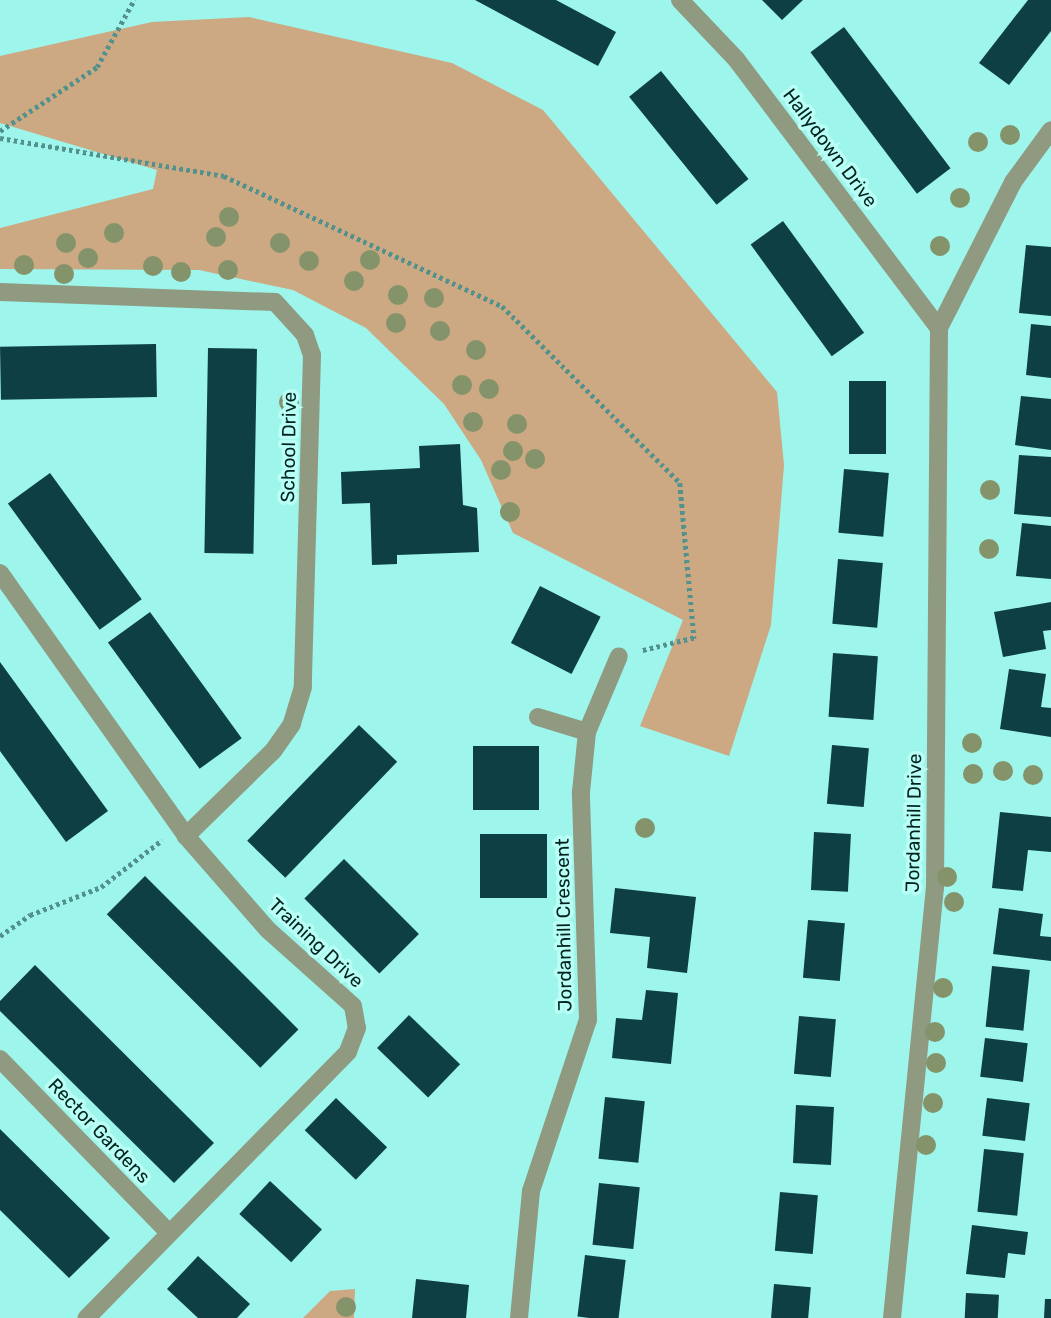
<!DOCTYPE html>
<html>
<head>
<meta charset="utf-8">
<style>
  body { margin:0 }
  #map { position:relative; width:1051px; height:1318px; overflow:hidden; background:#9df5eb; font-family:Rubik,sans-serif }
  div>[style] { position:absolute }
  .green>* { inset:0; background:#cca883 }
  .building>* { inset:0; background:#0d3f45; transform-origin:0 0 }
  .path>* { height:4.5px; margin-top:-2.25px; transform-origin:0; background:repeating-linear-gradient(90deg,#53928c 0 3.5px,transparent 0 7px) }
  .minor>* { height:18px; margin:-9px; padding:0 9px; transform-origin:9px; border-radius:9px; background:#8f9a80 }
  .trees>* { width:20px; height:20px; margin:-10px; border-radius:50%; background:#85936b }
  span { translate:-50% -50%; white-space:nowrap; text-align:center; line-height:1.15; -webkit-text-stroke:7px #bafff6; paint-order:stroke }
  .street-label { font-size:19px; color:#002320 }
</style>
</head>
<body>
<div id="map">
  <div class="green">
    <i style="clip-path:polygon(249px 17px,452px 63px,543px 110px,777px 392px,784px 465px,771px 625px,729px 756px,640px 726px,683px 620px,513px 533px,481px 460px,444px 404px,366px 328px,293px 290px,199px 270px,0 269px,0 228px,153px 189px,157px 170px,0 123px,0 56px,152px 22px)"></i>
    <i style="clip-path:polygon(355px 1289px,354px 1318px,303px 1318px,330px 1291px)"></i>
  </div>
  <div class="building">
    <i style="clip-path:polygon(475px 0,556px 0,616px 32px,598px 66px)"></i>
    <i style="clip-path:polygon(762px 0,803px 0,782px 20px)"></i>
    <i style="clip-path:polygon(1028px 0,1051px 0,1051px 31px,1009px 85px,979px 63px)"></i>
    <i style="left:844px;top:27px;width:177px;height:42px;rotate:53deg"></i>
    <i style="left:661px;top:71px;width:139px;height:41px;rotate:51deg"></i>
    <i style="left:783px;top:221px;width:138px;height:40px;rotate:54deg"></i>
    <i style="clip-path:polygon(1026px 245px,1051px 247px,1051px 316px,1019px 313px)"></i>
    <i style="clip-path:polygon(1031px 324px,1051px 326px,1051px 378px,1026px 375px)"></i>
    <i style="left:156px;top:344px;width:53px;height:156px;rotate:89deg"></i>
    <i style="left:208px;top:348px;width:49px;height:205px;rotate:1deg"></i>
    <i style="left:849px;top:381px;width:37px;height:73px"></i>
    <i style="clip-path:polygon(1021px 396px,1051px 399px,1051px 450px,1015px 445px)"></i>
    <i style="clip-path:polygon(460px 444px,463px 505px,477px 508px,479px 552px,397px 555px,397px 564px,372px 565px,370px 503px,342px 504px,341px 472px,420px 468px,419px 446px)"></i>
    <i style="clip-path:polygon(1019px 455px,1051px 457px,1051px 517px,1014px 514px)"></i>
    <i style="left:844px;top:469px;width:45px;height:64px;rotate:5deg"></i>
    <i style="left:50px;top:473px;width:156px;height:52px;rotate:54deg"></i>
    <i style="clip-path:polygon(1022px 523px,1051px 526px,1051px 579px,1016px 576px)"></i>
    <i style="left:838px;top:559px;width:45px;height:65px;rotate:5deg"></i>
    <i style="left:540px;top:586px;width:68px;height:64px;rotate:27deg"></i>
    <i style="clip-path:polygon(1051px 602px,1051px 630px,1043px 631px,1046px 649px,1003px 657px,994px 612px)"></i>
    <i style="left:150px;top:612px;width:156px;height:52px;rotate:54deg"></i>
    <i style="left:833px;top:653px;width:45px;height:64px;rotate:4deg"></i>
    <i style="clip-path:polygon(0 662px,108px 811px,66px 842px,0 751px)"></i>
    <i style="clip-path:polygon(1009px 669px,1046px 674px,1041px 707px,1051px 708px,1051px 737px,1000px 729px)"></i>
    <i style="left:359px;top:725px;width:53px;height:161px;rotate:44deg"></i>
    <i style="left:832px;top:745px;width:37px;height:59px;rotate:5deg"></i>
    <i style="left:473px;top:746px;width:66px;height:64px"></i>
    <i style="clip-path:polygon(1000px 812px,1051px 817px,1051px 852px,1028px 850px,1023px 891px,992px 888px)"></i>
    <i style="left:814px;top:832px;width:37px;height:58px;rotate:3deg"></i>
    <i style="left:480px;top:834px;width:67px;height:64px"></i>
    <i style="left:344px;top:859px;width:106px;height:56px;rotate:45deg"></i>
    <i style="left:145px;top:876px;width:217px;height:54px;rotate:45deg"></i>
    <i style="clip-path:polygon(615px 888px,696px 897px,687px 973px,647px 968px,650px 937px,610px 933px)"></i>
    <i style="clip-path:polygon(999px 908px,1043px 914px,1040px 936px,1051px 937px,1051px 961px,993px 954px)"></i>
    <i style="left:808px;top:920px;width:37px;height:58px;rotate:5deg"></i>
    <i style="clip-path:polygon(35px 965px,214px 1143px,174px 1183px,0 1011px,0 1001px)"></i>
    <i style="left:992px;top:966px;width:38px;height:61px;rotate:6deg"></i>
    <i style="clip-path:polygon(646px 990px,678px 993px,671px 1064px,612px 1058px,616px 1018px,642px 1020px)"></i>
    <i style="left:409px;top:1015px;width:71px;height:46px;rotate:44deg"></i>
    <i style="left:799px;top:1016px;width:37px;height:58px;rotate:5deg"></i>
    <i style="left:985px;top:1038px;width:43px;height:39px;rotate:7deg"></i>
    <i style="left:605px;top:1097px;width:40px;height:62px;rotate:6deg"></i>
    <i style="left:336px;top:1098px;width:71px;height:45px;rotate:44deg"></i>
    <i style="left:987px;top:1098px;width:43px;height:38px;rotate:7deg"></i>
    <i style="left:796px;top:1105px;width:38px;height:58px;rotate:3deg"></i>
    <i style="clip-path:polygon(0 1129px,110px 1238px,69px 1278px,0 1210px)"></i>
    <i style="left:984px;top:1149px;width:40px;height:63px;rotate:6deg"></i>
    <i style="left:270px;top:1181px;width:71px;height:45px;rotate:43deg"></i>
    <i style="left:599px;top:1183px;width:41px;height:62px;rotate:6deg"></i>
    <i style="left:780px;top:1192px;width:38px;height:59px;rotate:5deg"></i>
    <i style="clip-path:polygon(972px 1225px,1028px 1232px,1025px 1255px,1008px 1253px,1005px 1278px,966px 1274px)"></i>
    <i style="left:585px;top:1255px;width:41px;height:62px;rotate:7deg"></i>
    <i style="clip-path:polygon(198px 1256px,250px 1304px,237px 1318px,198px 1318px,167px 1289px)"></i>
    <i style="clip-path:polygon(416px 1279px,469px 1285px,466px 1318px,412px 1318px)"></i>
    <i style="left:774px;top:1284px;width:37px;height:34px;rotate:5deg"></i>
    <i style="left:966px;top:1293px;width:33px;height:25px;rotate:3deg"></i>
    <i style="clip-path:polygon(1045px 1299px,1051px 1299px,1051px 1318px,1044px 1318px)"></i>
  </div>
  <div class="path">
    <i style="left:0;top:131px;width:116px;rotate:-33.4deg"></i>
    <i style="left:97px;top:67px;width:77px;rotate:-61.1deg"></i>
    <i style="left:0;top:138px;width:227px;rotate:9.6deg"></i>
    <i style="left:224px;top:176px;width:307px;rotate:25.1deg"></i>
    <i style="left:502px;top:306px;width:251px;rotate:44.8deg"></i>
    <i style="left:680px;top:483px;width:156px;rotate:84.8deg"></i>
    <i style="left:694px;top:638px;width:55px;rotate:166.2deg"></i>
    <i style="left:0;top:936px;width:37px;rotate:-35deg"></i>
    <i style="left:30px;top:915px;width:76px;rotate:-21.5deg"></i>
    <i style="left:101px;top:887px;width:77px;rotate:-37.6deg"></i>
  </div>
  <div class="minor">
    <i style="left:680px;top:0;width:81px;rotate:46.5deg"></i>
    <i style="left:736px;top:59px;width:337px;rotate:53deg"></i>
    <i style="left:0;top:292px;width:275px;rotate:2.1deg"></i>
    <i style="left:275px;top:302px;width:45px;rotate:47.7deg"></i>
    <i style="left:305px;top:335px;width:21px;rotate:71deg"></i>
    <i style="left:312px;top:355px;width:332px;rotate:91.6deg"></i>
    <i style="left:303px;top:687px;width:39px;rotate:107deg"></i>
    <i style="left:292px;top:724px;width:33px;rotate:125deg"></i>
    <i style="left:273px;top:751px;width:122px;rotate:135.7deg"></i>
    <i style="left:0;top:573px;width:322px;rotate:54.7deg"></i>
    <i style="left:186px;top:836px;width:123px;rotate:48.9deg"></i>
    <i style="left:267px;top:929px;width:115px;rotate:41.8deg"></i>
    <i style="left:353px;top:1006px;width:22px;rotate:80deg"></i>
    <i style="left:357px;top:1028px;width:26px;rotate:111deg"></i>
    <i style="left:348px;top:1052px;width:373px;rotate:134.5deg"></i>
    <i style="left:538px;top:717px;width:51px;rotate:17deg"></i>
    <i style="left:0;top:1059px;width:241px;rotate:45.8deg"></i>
    <i style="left:519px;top:1318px;width:128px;rotate:-84.6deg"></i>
    <i style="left:531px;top:1191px;width:180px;rotate:-71.6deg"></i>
    <i style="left:588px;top:1020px;width:228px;rotate:-91.8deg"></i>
    <i style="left:581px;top:792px;width:60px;rotate:-84.3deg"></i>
    <i style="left:587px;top:732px;width:82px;rotate:-67.2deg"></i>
    <i style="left:892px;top:1318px;width:432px;rotate:-84.3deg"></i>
    <i style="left:935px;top:888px;width:560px;rotate:-89.59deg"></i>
    <i style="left:939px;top:328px;width:164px;rotate:-63.1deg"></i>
    <i style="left:1013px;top:182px;width:64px;rotate:-53.8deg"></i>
  </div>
  <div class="trees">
    <i style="left:1010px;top:135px"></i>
    <i style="left:978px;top:142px"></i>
    <i style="left:960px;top:198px"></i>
    <i style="left:229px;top:217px"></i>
    <i style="left:114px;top:233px"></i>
    <i style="left:216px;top:237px"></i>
    <i style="left:66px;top:243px"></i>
    <i style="left:280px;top:243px"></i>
    <i style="left:940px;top:246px"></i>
    <i style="left:88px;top:258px"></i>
    <i style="left:370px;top:260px"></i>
    <i style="left:309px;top:261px"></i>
    <i style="left:24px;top:265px"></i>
    <i style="left:153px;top:266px"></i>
    <i style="left:228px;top:270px"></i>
    <i style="left:181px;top:272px"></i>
    <i style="left:64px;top:274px"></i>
    <i style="left:354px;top:281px"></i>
    <i style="left:398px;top:295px"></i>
    <i style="left:434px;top:298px"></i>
    <i style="left:396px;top:323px"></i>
    <i style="left:440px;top:331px"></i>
    <i style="left:476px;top:350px"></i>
    <i style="left:462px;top:385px"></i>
    <i style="left:489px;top:389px"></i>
    <i style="left:289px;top:402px"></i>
    <i style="left:473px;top:422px"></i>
    <i style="left:517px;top:424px"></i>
    <i style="left:513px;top:451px"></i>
    <i style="left:535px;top:459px"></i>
    <i style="left:501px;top:470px"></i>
    <i style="left:990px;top:490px"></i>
    <i style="left:510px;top:512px"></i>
    <i style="left:989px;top:549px"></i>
    <i style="left:972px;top:743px"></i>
    <i style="left:1003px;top:771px"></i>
    <i style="left:973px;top:774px"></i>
    <i style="left:1033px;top:775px"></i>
    <i style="left:645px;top:828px"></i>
    <i style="left:947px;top:877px"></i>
    <i style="left:954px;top:902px"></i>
    <i style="left:943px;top:988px"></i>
    <i style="left:935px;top:1032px"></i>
    <i style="left:936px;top:1063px"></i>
    <i style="left:933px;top:1103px"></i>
    <i style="left:926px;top:1145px"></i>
    <i style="left:346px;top:1307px"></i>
  </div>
  <div class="street-label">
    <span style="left:830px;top:148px;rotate:53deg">Hallydown Drive</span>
    <span style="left:289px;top:447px;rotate:-89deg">School Drive</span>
    <span style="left:914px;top:823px;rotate:-89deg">Jordanhill Drive</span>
    <span style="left:564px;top:925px;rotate:-91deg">Jordanhill Crescent</span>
    <span style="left:316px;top:943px;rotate:43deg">Training Drive</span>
    <span style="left:99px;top:1131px;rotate:46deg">Rector Gardens</span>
  </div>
</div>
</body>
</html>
